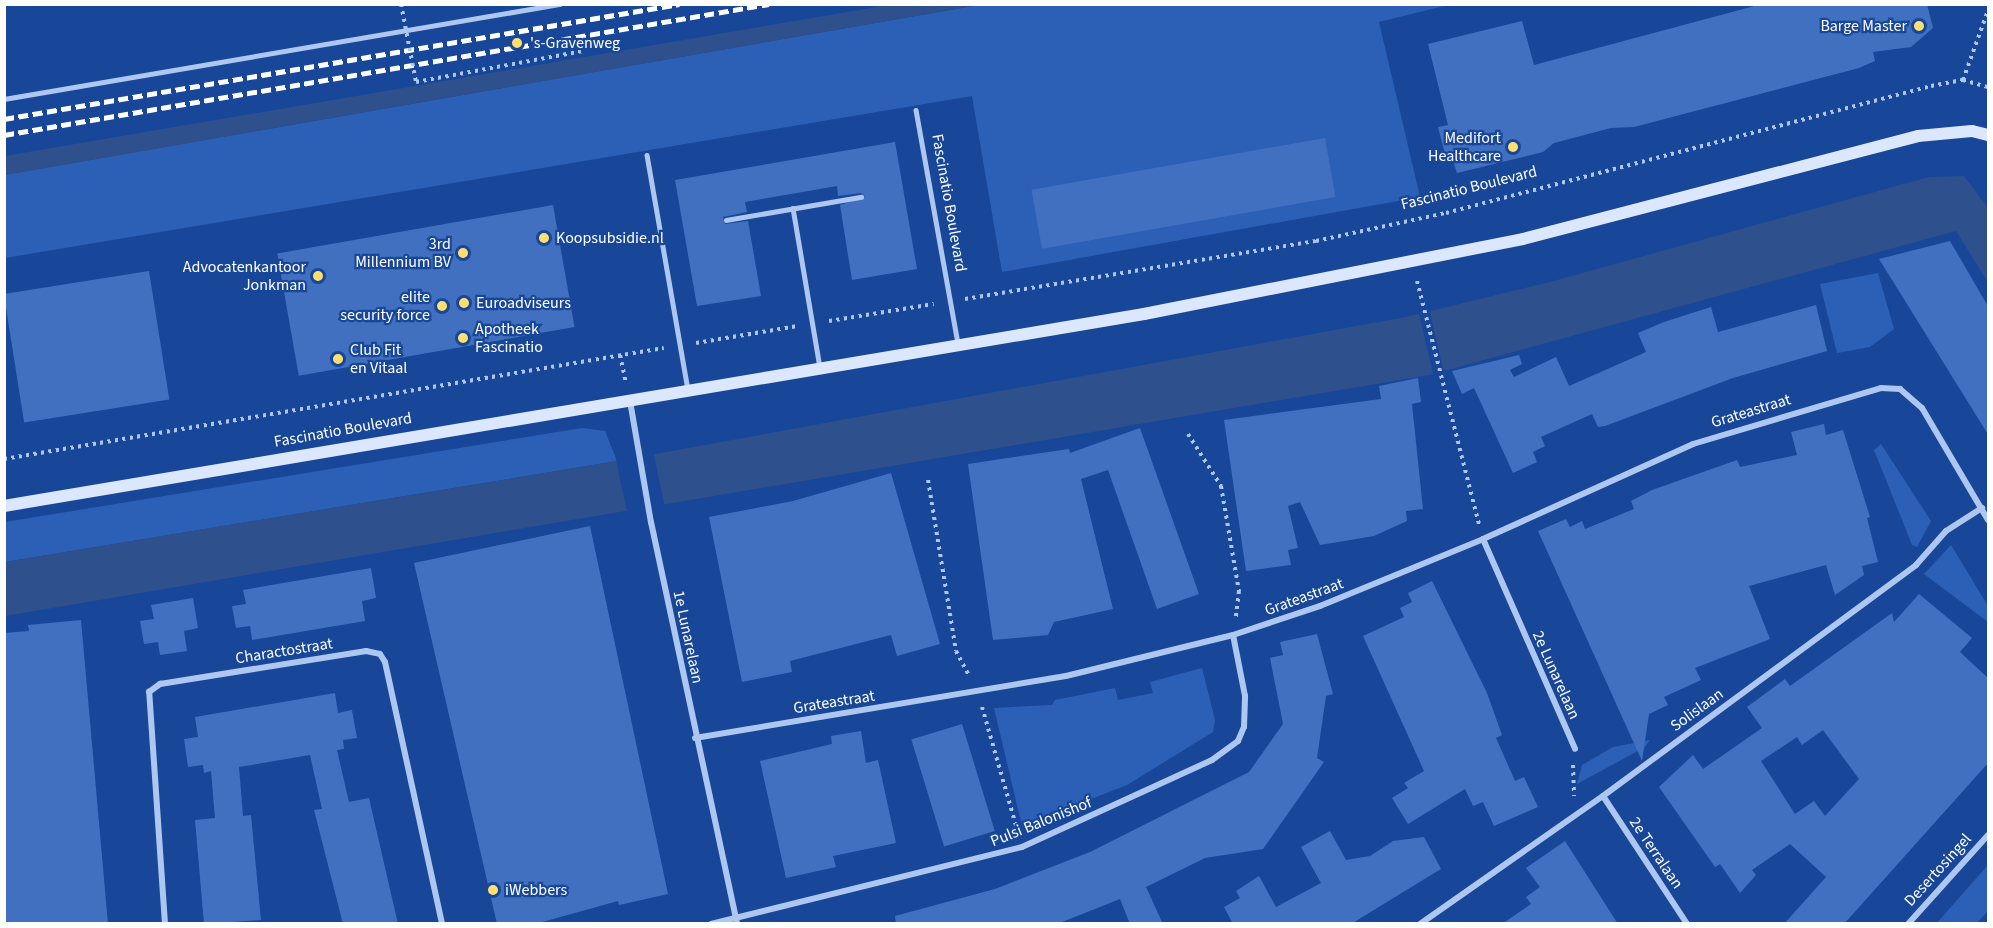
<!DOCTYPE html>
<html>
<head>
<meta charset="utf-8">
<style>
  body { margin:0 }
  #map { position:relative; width:1993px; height:928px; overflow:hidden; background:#184799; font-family:"Source Sans 3",sans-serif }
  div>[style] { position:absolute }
  .green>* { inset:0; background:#2c60b6 }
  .water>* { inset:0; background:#2e508d }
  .pier>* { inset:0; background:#184799; transform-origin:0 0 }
  .building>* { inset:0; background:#4170c0; transform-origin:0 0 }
  .path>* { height:4px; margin-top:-2px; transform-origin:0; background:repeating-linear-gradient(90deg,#adc7f1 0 3px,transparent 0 7.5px) }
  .lane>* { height:4.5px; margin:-2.25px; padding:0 2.25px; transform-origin:2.25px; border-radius:2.25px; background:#adc7f1 }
  .street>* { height:6px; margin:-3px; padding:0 3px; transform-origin:3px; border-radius:3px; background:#adc7f1 }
  .secondary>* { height:12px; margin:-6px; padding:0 6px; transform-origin:6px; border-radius:6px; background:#dbe7fc }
  .rail>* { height:4.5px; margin-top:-2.25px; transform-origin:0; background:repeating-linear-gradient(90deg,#fff 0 10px,transparent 0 14.5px) }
  .path-bridge>* { height:4px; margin-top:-2px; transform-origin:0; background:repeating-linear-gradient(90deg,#adc7f1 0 3px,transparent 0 7.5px) }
  .dots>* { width:16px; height:16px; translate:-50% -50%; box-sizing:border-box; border:3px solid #184799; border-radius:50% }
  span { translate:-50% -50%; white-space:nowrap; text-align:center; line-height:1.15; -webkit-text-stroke:4.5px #184799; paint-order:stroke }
  .poi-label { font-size:16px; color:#fff }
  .right { translate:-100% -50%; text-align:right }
  .left { translate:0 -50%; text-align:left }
  .street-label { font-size:16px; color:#fff }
  .frame { position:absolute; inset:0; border:6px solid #fff; pointer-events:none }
</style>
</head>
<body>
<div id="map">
  <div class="green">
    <i style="clip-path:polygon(979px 5px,1448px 5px,1379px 22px,1420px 197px,1002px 272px,972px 96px,5px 258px,4px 175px)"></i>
    <i style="clip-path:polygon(1878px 273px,1894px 329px,1870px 347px,1837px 353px,1820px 284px)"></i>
    <i style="clip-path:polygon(582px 428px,605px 431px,617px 461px,5px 562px,5px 522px)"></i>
    <i style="clip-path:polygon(1881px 444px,1931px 521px,1917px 547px,1912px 545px,1874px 450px)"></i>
    <i style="clip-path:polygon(1951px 545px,1988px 606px,1988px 622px,1924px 574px)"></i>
    <i style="clip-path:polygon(1202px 668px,1215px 720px,1213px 732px,1127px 785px,1022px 826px,994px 708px,1052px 705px,1055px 700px,1115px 688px,1118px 700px,1153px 693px,1150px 682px)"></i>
    <i style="clip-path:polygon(1650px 740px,1645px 747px,1577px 784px,1582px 765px,1613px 747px)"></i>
    <i style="clip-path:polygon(1988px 865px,1988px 911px,1977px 923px,1936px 924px)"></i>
  </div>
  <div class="water">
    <i style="clip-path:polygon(888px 5px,979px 5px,5px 175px,5px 156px)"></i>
    <i style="clip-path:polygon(1964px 176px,1988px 208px,1988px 282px,1956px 231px,1429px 375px,5px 616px,5px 562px,617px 461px,1406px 317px,1550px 282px,1929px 177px)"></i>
  </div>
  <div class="pier">
    <i style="left:1429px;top:308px;width:68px;height:11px;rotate:77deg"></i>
    <i style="left:653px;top:451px;width:56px;height:38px;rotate:78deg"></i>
  </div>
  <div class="building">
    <i style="clip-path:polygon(1762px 4px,1927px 4px,1933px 28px,1911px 47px,1873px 52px,1875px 61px,1859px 68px,1634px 127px,1611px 128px,1554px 143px,1543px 152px,1457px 173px,1450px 152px,1445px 154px,1438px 127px,1448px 125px,1428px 44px,1522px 21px,1534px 65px)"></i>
    <i style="left:1325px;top:138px;width:60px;height:298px;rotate:80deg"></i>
    <i style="clip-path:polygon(895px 142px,917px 269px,852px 280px,840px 205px,865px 197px,861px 193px,838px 196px,837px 186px,745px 202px,747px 212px,723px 217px,725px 224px,748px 221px,761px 296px,697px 306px,675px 180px)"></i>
    <i style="left:553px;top:205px;width:124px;height:280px;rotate:80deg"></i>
    <i style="clip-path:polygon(1950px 241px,1989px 308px,1989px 436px,1879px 259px)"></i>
    <i style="left:149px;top:271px;width:130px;height:147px;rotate:81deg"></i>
    <i style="clip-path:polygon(1816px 305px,1827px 351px,1733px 378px,1605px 426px,1598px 427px,1592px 414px,1541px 437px,1545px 446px,1533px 452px,1537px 462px,1513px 473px,1474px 388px,1462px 394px,1452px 371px,1519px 355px,1522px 364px,1510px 370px,1514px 377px,1556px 357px,1569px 386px,1646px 352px,1638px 333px,1664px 322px,1711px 307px,1718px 332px)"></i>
    <i style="clip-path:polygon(1418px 378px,1421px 402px,1412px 404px,1423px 509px,1406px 511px,1407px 521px,1374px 536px,1320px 545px,1300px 502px,1288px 506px,1298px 548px,1288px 550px,1291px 565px,1246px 571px,1224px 420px,1381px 399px,1379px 386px)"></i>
    <i style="clip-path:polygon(1824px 424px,1826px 435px,1843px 430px,1870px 517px,1867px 518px,1878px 562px,1862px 566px,1864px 575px,1835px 595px,1826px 565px,1749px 586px,1770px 639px,1695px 668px,1701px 680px,1664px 697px,1668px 705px,1649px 714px,1642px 761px,1538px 531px,1566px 519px,1570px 527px,1582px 521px,1585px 529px,1634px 509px,1631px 501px,1652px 490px,1737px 460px,1740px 467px,1797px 455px,1791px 432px)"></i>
    <i style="clip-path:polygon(1140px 428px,1199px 594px,1157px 609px,1108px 470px,1081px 479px,1113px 609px,1054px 622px,1048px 635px,993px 640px,968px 464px,1069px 449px,1070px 453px)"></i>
    <i style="clip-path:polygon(891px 473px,940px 644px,897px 656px,891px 635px,790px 661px,792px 672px,742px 682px,709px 517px,793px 501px)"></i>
    <i style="clip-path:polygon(590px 526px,668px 894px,619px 905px,618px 901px,535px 924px,497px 924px,414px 563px)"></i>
    <i style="clip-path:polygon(371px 568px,376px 598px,362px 601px,365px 621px,252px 640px,250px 626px,236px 628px,232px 606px,246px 604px,243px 590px)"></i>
    <i style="clip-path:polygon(1432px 581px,1487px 693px,1502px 735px,1496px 738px,1515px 781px,1524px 777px,1538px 807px,1494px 826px,1483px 802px,1473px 806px,1465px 789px,1408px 824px,1392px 798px,1408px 788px,1404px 783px,1424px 771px,1363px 636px,1404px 617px,1400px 608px,1412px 602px,1408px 593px)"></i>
    <i style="clip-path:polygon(evenodd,1919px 594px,1972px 638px,1960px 652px,1989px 679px,1989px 762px,1844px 924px,1784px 924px,1826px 877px,1790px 844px,1752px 870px,1756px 875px,1740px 893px,1720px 864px,1715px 867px,1659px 787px,1693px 755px,1703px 769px,1762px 728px,1747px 707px,1785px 679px,1790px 686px,1892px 613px,1894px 622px,1919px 594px,1823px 730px,1859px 779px,1825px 816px,1814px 801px,1795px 814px,1761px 761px,1797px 737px,1802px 745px,1823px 730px)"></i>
    <i style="clip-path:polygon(193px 598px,198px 628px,184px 631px,187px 651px,160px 655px,158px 642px,144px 644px,140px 621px,154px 619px,151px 605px)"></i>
    <i style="clip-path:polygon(81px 620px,108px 924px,4px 924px,4px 633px,29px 631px,28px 625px)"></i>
    <i style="clip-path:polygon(1317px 634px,1333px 694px,1326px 696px,1317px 758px,1324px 762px,1263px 849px,1205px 858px,1146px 887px,1163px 924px,1130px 924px,1120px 899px,1057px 924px,896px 924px,895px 916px,995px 889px,1090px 852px,1249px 772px,1283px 724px,1270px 658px,1283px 655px,1280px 642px)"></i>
    <i style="clip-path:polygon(335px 693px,338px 713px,352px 710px,357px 738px,343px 740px,344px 749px,337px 750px,349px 802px,369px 798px,398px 924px,343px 924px,314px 810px,322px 809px,310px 755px,239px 767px,243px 816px,251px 815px,261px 920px,204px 924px,195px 820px,215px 818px,211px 771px,204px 773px,203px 765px,188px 767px,184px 739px,198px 737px,195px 717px)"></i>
    <i style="left:962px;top:724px;width:112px;height:53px;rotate:73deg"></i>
    <i style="clip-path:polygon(861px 731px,866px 763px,878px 760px,896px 843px,833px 856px,836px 867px,786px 878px,760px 761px,832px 744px,831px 736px)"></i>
    <i style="clip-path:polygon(1330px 831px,1346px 860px,1370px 856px,1393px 841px,1424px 837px,1441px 869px,1351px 924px,1233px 924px,1224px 907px,1240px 898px,1236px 891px,1259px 876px,1276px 907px,1321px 883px,1301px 847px)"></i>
    <i style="clip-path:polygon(1565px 841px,1618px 924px,1502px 924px,1531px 904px,1526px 897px,1540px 887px,1526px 868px)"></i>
  </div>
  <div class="path">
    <i style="left:1963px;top:80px;width:74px;rotate:-70.3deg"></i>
    <i style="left:416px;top:82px;width:171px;rotate:-10.5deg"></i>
    <i style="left:1417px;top:281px;width:251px;rotate:75.7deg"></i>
    <i style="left:965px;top:299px;width:356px;rotate:-9.4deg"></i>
    <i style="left:1316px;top:241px;width:133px;rotate:-12.2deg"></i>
    <i style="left:1446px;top:213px;width:501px;rotate:-14.67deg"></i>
    <i style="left:1931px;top:86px;width:33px;rotate:-11deg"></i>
    <i style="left:1963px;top:80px;width:26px;rotate:16deg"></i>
    <i style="left:829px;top:321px;width:106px;rotate:-9.2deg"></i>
    <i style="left:696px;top:343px;width:103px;rotate:-9.5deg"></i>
    <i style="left:620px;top:355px;width:29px;rotate:78deg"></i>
    <i style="left:1188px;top:434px;width:62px;rotate:57.6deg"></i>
    <i style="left:1221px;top:486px;width:107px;rotate:80.3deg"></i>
    <i style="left:1239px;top:591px;width:26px;rotate:97deg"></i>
    <i style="left:4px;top:459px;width:669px;rotate:-9.55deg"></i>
    <i style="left:928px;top:480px;width:173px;rotate:80.7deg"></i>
    <i style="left:956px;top:651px;width:27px;rotate:62deg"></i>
    <i style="left:982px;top:707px;width:127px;rotate:74deg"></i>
    <i style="left:1573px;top:765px;width:31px;rotate:88deg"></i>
  </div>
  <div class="lane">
    <i style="left:4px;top:99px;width:564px;rotate:-9.7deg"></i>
    <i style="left:916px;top:110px;width:238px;rotate:79.8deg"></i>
    <i style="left:647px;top:155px;width:238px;rotate:80.1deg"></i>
    <i style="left:793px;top:208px;width:161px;rotate:80.4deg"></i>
    <i style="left:726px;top:220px;width:137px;rotate:-9.7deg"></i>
  </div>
  <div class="street">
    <i style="left:630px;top:401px;width:123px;rotate:80.2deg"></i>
    <i style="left:651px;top:522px;width:411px;rotate:77.9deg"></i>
    <i style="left:1483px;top:539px;width:229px;rotate:66.3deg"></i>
    <i style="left:695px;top:738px;width:376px;rotate:-9.5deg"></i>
    <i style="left:1066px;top:676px;width:172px;rotate:-13.8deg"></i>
    <i style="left:1233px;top:635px;width:92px;rotate:-18.4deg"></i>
    <i style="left:1320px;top:606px;width:176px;rotate:-22.3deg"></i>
    <i style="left:1483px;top:539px;width:230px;rotate:-24.3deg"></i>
    <i style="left:1693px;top:444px;width:196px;rotate:-16.6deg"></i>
    <i style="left:1881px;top:388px;width:19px;rotate:3deg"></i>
    <i style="left:1900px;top:389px;width:29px;rotate:41deg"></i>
    <i style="left:1922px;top:408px;width:130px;rotate:59.5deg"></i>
    <i style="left:1603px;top:796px;width:153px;rotate:56.7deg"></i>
    <i style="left:165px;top:924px;width:233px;rotate:-93.9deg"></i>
    <i style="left:149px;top:692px;width:14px;rotate:-36deg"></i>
    <i style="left:160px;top:684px;width:209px;rotate:-9.1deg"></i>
    <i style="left:366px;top:651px;width:14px;rotate:12deg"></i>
    <i style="left:380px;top:654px;width:9px;rotate:58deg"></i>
    <i style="left:385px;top:662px;width:268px;rotate:77.7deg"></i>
    <i style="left:711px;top:924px;width:320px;rotate:-13.9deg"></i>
    <i style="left:1022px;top:847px;width:209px;rotate:-24.6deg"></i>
    <i style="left:1212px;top:760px;width:32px;rotate:-36deg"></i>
    <i style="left:1238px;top:741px;width:15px;rotate:-67deg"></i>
    <i style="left:1244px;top:727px;width:31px;rotate:-88deg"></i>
    <i style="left:1245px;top:696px;width:62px;rotate:-101.1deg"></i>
    <i style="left:1420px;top:924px;width:223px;rotate:-35deg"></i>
    <i style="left:1603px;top:796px;width:389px;rotate:-36.4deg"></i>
    <i style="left:1916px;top:565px;width:45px;rotate:-48.6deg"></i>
    <i style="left:1946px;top:531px;width:43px;rotate:-32.6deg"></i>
    <i style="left:1908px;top:924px;width:120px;rotate:-48deg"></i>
  </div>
  <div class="secondary">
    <i style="left:4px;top:506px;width:1156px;rotate:-9.56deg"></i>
    <i style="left:1144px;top:314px;width:386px;rotate:-11.2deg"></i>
    <i style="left:1523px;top:239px;width:408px;rotate:-14.6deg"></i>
    <i style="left:1918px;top:136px;width:54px;rotate:-5.3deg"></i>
    <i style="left:1972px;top:131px;width:16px;rotate:14deg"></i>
  </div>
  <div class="rail">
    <i style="left:4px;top:119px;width:685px;rotate:-9.67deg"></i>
    <i style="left:4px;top:135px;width:776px;rotate:-9.72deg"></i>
  </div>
  <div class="path-bridge">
    <i style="left:401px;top:4px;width:79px;rotate:79.1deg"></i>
  </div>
  <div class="dots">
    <i style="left:1919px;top:26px;background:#ffdf6d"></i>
    <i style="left:517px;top:43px;background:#ffdf6d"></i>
    <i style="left:1513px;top:147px;background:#ffdf6d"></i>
    <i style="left:544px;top:238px;background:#ffdf6d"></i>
    <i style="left:463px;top:253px;background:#ffdf6d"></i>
    <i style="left:318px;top:276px;background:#ffdf6d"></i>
    <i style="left:464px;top:303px;background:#ffdf6d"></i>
    <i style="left:442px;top:306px;background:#ffdf6d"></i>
    <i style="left:463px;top:338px;background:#ffdf6d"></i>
    <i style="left:338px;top:359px;background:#ffdf6d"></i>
    <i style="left:493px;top:890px;background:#ffdf6d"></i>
  </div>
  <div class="poi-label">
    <span class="right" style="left:1907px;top:26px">Barge Master</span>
    <span class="left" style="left:530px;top:43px">'s-Gravenweg</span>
    <span class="right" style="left:1501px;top:147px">Medifort<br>Healthcare</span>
    <span class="left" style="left:556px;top:238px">Koopsubsidie.nl</span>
    <span class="right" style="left:451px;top:253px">3rd<br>Millennium BV</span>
    <span class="right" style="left:306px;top:276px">Advocatenkantoor<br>Jonkman</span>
    <span class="right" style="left:430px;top:306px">elite<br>security force</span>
    <span class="left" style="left:476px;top:303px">Euroadviseurs</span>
    <span class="left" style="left:475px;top:338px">Apotheek<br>Fascinatio</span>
    <span class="left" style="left:350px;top:359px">Club Fit<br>en Vitaal</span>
    <span class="left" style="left:505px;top:890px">iWebbers</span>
  </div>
  <div class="street-label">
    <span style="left:1469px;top:188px;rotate:-14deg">Fascinatio Boulevard</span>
    <span style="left:949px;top:203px;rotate:80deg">Fascinatio Boulevard</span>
    <span style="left:1751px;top:411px;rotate:-17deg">Grateastraat</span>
    <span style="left:343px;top:430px;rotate:-10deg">Fascinatio Boulevard</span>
    <span style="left:1304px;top:597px;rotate:-20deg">Grateastraat</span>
    <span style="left:688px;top:637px;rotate:78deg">1e Lunarelaan</span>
    <span style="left:284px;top:651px;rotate:-9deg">Charactostraat</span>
    <span style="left:1556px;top:675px;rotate:66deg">2e Lunarelaan</span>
    <span style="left:834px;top:702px;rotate:-9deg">Grateastraat</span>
    <span style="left:1697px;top:710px;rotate:-36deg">Solislaan</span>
    <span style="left:1041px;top:822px;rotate:-22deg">Pulsi Balonishof</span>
    <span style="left:1656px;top:853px;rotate:56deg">2e Terralaan</span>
    <span style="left:1938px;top:870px;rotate:-48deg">Desertosingel</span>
  </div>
  <div class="frame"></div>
</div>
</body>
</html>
